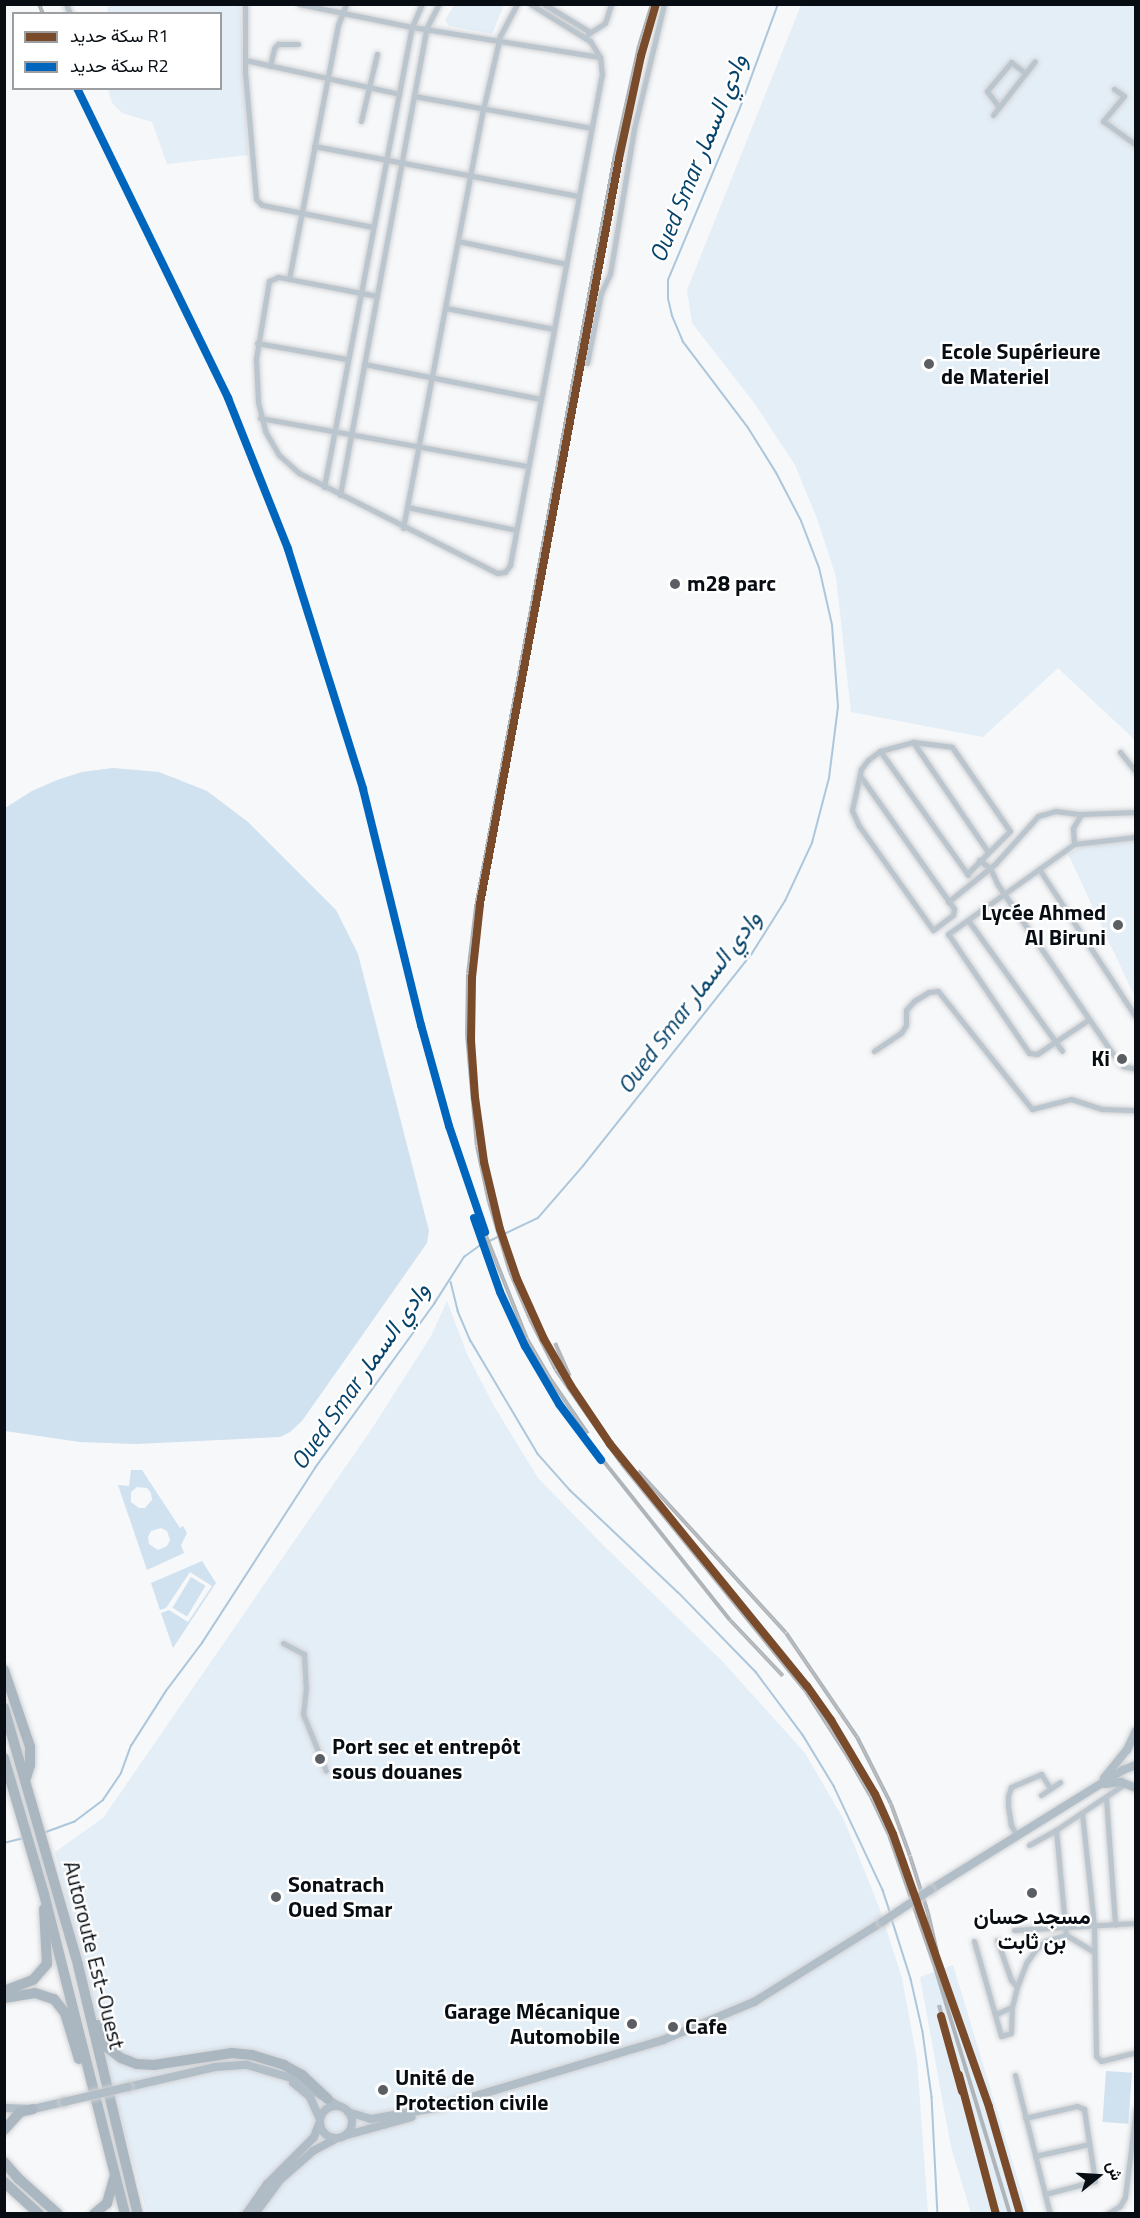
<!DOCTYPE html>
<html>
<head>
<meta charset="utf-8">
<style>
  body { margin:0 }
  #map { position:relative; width:1140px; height:2218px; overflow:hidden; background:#f6f8fa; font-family:"Titillium Web",Vazirmatn,sans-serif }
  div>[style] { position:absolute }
  .built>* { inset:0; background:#e4eef7 }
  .green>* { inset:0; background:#d0e1ef; transform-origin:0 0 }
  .stream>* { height:1.5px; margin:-0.75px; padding:0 0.75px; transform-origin:0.75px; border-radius:0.75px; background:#acc6db }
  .roads { filter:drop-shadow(0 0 2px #d1d2d4) drop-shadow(0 0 2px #d1d2d4) }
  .street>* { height:5px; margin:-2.5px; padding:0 2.5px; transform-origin:2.5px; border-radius:2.5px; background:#bbc5ce }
  .secondary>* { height:8px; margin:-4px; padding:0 4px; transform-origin:4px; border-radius:4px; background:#afbbc5 }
  .primary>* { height:8px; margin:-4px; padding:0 4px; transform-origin:4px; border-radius:4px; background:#b1bdc7 }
  .primary>.ring { margin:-4px; padding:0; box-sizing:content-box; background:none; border:8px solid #b1bdc7; border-radius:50% }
  .highway>* { height:10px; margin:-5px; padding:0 5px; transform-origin:5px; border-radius:5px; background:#aab7c1 }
  .rail>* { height:4px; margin-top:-2px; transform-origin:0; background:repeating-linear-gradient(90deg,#fff 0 4.5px,#afb4b9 0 9px); box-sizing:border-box; border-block:2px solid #afb4b9 }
  .bridges { filter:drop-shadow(0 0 2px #d1d2d4) drop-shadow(0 0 2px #d1d2d4) }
  .primary-bridge>* { height:8px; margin:-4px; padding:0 4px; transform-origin:4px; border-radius:4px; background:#b1bdc7 }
  .rail-1>* { height:8px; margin:-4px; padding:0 4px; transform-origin:4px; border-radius:4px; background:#7a4b2a }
  .rail-2>* { height:8px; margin:-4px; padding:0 4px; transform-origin:4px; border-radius:4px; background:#0065bd }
  .dots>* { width:16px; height:16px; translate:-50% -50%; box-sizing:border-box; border:3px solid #fff; border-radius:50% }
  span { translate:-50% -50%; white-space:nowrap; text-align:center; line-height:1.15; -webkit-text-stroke:4.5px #fff; paint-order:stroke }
  .poi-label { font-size:22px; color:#070d13; font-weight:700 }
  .left { translate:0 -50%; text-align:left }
  .right { translate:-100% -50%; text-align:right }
  .street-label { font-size:22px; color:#070d13 }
  .water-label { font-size:24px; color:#06436a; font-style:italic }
  .frame { position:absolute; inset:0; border:6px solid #070d13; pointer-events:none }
  .legend { position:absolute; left:12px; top:12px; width:210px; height:78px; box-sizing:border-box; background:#fff; border:2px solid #9c9ea1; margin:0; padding:8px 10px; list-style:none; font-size:18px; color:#070d13 }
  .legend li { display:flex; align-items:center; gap:12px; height:30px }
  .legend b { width:30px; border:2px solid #9c9ea1 }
  .north { position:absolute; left:1068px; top:2146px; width:60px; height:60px; -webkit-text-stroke:4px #fff; paint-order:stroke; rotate:72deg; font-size:16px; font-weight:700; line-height:24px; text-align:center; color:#070d13 }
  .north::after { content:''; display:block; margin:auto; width:21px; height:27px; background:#070d13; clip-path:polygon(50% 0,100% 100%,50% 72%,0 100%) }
</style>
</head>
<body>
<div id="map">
  <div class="built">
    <i style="clip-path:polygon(108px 5px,240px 5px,248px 155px,167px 164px,152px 122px,122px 113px,112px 103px,108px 89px,220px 88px,220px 14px,107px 14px)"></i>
    <i style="clip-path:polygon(454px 5px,454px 4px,504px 5px,492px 34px,449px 26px,445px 20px)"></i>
    <i style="clip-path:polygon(801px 5px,1135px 5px,1135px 740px,1058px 668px,983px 737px,851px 712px,836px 577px,818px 521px,795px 465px,755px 404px,692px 323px,687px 290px)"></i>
    <i style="clip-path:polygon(1135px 841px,1135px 995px,1134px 995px,1068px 854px,1081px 847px,1111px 842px)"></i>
    <i style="clip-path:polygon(447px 1301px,467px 1354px,494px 1406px,538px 1478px,601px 1543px,723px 1662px,805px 1753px,844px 1820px,879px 1907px,902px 1978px,917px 2060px,928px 2213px,147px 2213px,104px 2059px,55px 1852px,103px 1818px,373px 1427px,431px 1336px)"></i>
    <i style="clip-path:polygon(953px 1965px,1028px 2213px,971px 2213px,951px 2147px,920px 1977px)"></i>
  </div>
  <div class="green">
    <i style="clip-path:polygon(113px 768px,159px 772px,207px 791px,248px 822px,336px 910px,358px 954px,429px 1231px,427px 1243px,302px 1421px,290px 1432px,280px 1437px,136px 1444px,80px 1442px,5px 1431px,5px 808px,32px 791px,57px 780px,82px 772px)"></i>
    <i style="clip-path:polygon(evenodd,131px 1470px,142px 1470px,180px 1528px,183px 1526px,187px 1533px,181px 1545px,184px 1553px,147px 1570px,118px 1485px,129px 1486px,131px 1470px,137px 1487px,147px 1488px,151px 1493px,152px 1500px,145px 1508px,139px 1508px,131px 1502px,131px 1492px,137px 1487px,131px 1470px,161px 1528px,167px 1531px,170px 1540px,167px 1546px,158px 1550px,149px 1544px,148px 1537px,151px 1531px,161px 1528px)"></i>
    <i style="clip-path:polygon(202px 1561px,216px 1583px,173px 1648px,161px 1613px,169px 1610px,188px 1622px,212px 1586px,190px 1572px,166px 1608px,160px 1610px,151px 1583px)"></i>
    <i style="left:191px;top:1577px;width:17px;height:36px;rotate:31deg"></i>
    <i style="left:1106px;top:2071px;width:26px;height:51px;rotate:4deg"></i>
  </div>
  <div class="stream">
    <i style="left:451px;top:1282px;width:30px;rotate:76deg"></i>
    <i style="left:458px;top:1311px;width:33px;rotate:67deg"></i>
    <i style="left:471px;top:1341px;width:131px;rotate:59.3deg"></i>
    <i style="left:538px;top:1454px;width:48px;rotate:48.4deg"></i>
    <i style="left:570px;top:1490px;width:149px;rotate:43.4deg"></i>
    <i style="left:678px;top:1592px;width:112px;rotate:45.7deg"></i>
    <i style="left:756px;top:1672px;width:79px;rotate:53.3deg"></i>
    <i style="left:803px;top:1735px;width:60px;rotate:58.7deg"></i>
    <i style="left:834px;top:1786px;width:115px;rotate:64.8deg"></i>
    <i style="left:883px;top:1890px;width:23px;rotate:72deg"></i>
    <i style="left:46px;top:1832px;width:30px;rotate:-20deg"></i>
    <i style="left:74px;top:1822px;width:36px;rotate:-37deg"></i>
    <i style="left:103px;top:1800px;width:32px;rotate:-56deg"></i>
    <i style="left:121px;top:1773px;width:29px;rotate:-70deg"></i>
    <i style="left:131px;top:1746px;width:65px;rotate:-57.5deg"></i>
    <i style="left:166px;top:1691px;width:60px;rotate:-53.1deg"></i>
    <i style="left:202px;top:1643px;width:208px;rotate:-57.1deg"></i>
    <i style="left:315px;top:1468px;width:203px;rotate:-54deg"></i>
    <i style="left:434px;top:1304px;width:56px;rotate:-57.4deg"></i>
    <i style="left:464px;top:1257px;width:19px;rotate:-36deg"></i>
    <i style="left:479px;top:1246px;width:65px;rotate:-25.4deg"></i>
    <i style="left:538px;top:1218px;width:69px;rotate:-49.1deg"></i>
    <i style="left:583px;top:1166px;width:270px;rotate:-51.5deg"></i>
    <i style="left:751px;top:955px;width:64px;rotate:-57.8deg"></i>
    <i style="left:785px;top:901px;width:64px;rotate:-65deg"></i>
    <i style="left:812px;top:843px;width:67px;rotate:-75.3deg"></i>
    <i style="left:829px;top:778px;width:72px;rotate:-82.8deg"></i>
    <i style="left:838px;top:707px;width:82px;rotate:-94.2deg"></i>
    <i style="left:832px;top:625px;width:58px;rotate:-102.8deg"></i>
    <i style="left:819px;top:568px;width:50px;rotate:-111deg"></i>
    <i style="left:801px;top:521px;width:54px;rotate:-117.5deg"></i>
    <i style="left:776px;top:473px;width:53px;rotate:-121.9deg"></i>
    <i style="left:748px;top:428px;width:108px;rotate:-127.1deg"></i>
    <i style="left:683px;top:342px;width:28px;rotate:-113deg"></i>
    <i style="left:672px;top:316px;width:17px;rotate:-103deg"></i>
    <i style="left:668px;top:299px;width:19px;rotate:-90deg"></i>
    <i style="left:668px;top:280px;width:186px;rotate:-67.3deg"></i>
    <i style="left:740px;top:108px;width:111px;rotate:-69.9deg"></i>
    <i style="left:4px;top:1843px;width:21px;rotate:-14deg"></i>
    <i style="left:892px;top:1919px;width:63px;rotate:72.4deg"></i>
    <i style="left:911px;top:1979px;width:54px;rotate:77.2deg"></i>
    <i style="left:923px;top:2032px;width:66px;rotate:82.1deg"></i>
    <i style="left:932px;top:2097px;width:117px;rotate:87.1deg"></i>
  </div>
  <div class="roads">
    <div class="street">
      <i style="left:66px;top:4px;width:11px;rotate:68deg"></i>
      <i style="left:245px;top:4px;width:68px;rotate:90deg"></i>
      <i style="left:245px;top:72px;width:127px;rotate:85deg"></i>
      <i style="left:256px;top:199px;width:8px;rotate:45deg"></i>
      <i style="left:262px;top:205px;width:113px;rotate:11.2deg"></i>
      <i style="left:299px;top:4px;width:115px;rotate:11.5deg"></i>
      <i style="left:412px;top:27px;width:190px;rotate:9.1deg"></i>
      <i style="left:544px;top:4px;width:54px;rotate:31.3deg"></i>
      <i style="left:588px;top:34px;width:20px;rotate:-33deg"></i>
      <i style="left:605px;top:23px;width:20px;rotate:-72deg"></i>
      <i style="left:245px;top:60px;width:158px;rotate:12.4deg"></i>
      <i style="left:270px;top:66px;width:18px;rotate:-77deg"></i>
      <i style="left:274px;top:48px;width:6px;rotate:-45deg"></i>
      <i style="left:278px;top:44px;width:20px"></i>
      <i style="left:1114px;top:89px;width:12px;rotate:35deg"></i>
      <i style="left:1124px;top:96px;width:33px;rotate:130deg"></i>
      <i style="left:1103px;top:121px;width:41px;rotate:36deg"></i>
      <i style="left:414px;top:96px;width:180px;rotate:10.2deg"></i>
      <i style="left:999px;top:107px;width:20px;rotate:-127deg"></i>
      <i style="left:987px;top:91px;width:38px;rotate:-50deg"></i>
      <i style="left:1011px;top:62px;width:18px;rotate:38deg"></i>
      <i style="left:993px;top:115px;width:68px;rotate:-52.1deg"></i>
      <i style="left:361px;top:121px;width:69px;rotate:-76.6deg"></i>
      <i style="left:314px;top:146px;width:269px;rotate:10.7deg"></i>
      <i style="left:458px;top:241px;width:110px;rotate:12deg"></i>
      <i style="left:289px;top:279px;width:259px;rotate:-79.1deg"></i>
      <i style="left:338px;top:25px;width:22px;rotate:-69deg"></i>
      <i style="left:377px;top:296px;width:101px;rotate:-169.1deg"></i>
      <i style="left:278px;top:277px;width:10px;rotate:156deg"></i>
      <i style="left:269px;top:281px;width:79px;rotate:99.5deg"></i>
      <i style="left:256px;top:359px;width:43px;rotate:87.3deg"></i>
      <i style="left:258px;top:402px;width:30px;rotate:76deg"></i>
      <i style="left:265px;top:431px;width:28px;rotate:60deg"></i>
      <i style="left:279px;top:455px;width:27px;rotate:42deg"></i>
      <i style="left:299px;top:473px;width:222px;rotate:26.8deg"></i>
      <i style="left:497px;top:573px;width:8px;rotate:-7deg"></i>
      <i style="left:505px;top:572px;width:9px;rotate:-54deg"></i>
      <i style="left:510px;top:565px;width:499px;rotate:-79.4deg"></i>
      <i style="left:602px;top:75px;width:18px;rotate:-96deg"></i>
      <i style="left:600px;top:57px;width:19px;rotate:-122deg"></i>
      <i style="left:590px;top:41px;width:70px;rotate:-148.3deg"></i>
      <i style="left:446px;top:308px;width:110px;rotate:11deg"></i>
      <i style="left:257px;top:343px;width:91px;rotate:10.1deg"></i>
      <i style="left:587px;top:363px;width:71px;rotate:-78.7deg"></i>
      <i style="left:601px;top:293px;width:21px;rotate:-65deg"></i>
      <i style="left:610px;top:274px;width:147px;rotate:-80.6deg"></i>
      <i style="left:634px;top:129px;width:129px;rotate:-76.5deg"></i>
      <i style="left:364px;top:364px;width:180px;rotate:11.2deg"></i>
      <i style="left:260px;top:418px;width:272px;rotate:10.2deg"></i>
      <i style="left:324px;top:487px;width:468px;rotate:-79.2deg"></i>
      <i style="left:412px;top:27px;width:25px;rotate:-67deg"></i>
      <i style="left:340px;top:495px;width:474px;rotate:-79.5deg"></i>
      <i style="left:426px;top:29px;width:28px;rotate:-63deg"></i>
      <i style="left:407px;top:507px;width:111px;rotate:11.9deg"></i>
      <i style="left:403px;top:528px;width:426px;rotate:-79.2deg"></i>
      <i style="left:483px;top:110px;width:76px;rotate:-77.1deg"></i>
      <i style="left:500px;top:36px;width:36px;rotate:-62deg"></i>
      <i style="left:913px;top:742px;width:133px;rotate:55.7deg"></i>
      <i style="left:880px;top:751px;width:152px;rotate:54.6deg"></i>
      <i style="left:1120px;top:752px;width:26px;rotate:51deg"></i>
      <i style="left:861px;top:777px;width:161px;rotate:54.8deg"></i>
      <i style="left:954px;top:909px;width:6px;rotate:99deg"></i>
      <i style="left:953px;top:915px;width:25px;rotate:143deg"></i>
      <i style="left:933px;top:930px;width:128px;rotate:-125.4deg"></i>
      <i style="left:859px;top:826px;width:17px;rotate:-114deg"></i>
      <i style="left:852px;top:810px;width:42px;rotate:-77.6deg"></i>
      <i style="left:861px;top:769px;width:11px;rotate:-52deg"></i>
      <i style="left:868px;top:760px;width:15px;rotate:-37deg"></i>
      <i style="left:880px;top:751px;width:34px;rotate:-15deg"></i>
      <i style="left:913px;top:742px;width:39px;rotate:7deg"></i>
      <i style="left:952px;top:747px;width:102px;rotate:55.4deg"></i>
      <i style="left:1010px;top:831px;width:61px;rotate:135deg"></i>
      <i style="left:1074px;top:844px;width:16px;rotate:-94deg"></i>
      <i style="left:1073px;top:828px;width:16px;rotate:-60deg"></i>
      <i style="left:1081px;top:814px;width:55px;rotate:-2.1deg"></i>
      <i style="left:979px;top:860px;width:14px;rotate:36deg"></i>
      <i style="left:990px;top:868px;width:19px;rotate:65deg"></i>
      <i style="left:998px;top:885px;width:204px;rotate:55.8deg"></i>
      <i style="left:1113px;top:1054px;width:16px;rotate:50deg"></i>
      <i style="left:1123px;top:1066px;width:13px;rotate:13deg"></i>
      <i style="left:1039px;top:869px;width:177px;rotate:56.8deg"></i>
      <i style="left:948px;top:902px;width:60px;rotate:-39deg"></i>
      <i style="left:995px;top:864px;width:64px;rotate:-48.1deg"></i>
      <i style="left:1038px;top:816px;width:18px;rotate:-16deg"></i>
      <i style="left:1055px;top:811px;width:26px;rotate:7deg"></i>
      <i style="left:968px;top:920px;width:161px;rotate:54.3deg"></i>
      <i style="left:1088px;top:1020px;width:61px;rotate:146.3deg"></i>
      <i style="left:1037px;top:1054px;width:8px;rotate:-173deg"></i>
      <i style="left:1029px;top:1053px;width:144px;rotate:-124.2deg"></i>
      <i style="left:948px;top:934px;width:155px;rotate:-35.5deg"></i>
      <i style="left:1074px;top:844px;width:62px;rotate:-6.4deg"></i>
      <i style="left:874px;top:1051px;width:32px;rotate:-34deg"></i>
      <i style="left:901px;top:1033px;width:9px;rotate:-58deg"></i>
      <i style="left:906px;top:1025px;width:15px;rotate:-90deg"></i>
      <i style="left:906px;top:1010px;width:12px;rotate:-48deg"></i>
      <i style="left:914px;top:1001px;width:17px;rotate:-31deg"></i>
      <i style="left:929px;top:992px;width:9px;rotate:-6deg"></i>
      <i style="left:938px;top:991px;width:151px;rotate:51.5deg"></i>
      <i style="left:1032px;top:1109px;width:40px;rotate:-14.4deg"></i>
      <i style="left:1071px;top:1099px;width:33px;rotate:18deg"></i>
      <i style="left:1102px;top:1109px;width:34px;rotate:2deg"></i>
      <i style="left:283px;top:1643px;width:24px;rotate:28deg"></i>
      <i style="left:304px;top:1654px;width:33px;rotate:87deg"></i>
      <i style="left:306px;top:1687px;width:27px;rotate:96deg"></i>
      <i style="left:303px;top:1714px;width:61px;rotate:68deg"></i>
      <i style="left:1041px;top:1795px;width:23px;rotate:-34deg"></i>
      <i style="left:1106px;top:1798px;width:127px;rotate:85.9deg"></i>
      <i style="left:1082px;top:1813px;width:114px;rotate:83.9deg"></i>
      <i style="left:1094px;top:1926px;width:130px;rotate:89.1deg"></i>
      <i style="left:1096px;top:2056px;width:7px;rotate:45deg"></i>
      <i style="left:1101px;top:2061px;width:36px;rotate:-14deg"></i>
      <i style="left:1056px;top:1830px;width:105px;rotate:84.6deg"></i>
      <i style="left:1017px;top:1836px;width:13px;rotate:-119deg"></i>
      <i style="left:1011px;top:1825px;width:18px;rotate:-99deg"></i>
      <i style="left:1008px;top:1807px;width:11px;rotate:-90deg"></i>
      <i style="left:1008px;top:1796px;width:9px;rotate:-72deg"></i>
      <i style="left:1011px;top:1787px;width:33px;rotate:-23deg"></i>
      <i style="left:1041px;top:1774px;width:17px;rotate:57deg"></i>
      <i style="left:1029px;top:1845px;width:31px;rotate:-29deg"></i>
      <i style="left:1056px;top:1830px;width:84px;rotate:-33.9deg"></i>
      <i style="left:1014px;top:1930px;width:122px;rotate:-3.3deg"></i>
      <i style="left:997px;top:1940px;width:42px;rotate:70.7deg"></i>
      <i style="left:1011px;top:1980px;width:9px;rotate:49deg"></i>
      <i style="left:974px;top:1941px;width:99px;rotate:74.1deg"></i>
      <i style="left:1001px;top:2036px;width:10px;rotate:-17deg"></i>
      <i style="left:1011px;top:2033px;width:26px;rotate:-88deg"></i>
      <i style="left:1012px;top:2007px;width:21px;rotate:-76deg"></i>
      <i style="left:1017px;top:1987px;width:26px;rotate:-69deg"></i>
      <i style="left:1026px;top:1963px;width:19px;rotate:-54deg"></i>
      <i style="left:1037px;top:1948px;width:11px;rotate:-38deg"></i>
      <i style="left:1046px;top:1941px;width:21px;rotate:-17deg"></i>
      <i style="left:1066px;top:1935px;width:33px;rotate:31deg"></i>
      <i style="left:996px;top:2014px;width:17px;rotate:-24deg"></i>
      <i style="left:1015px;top:2075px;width:143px;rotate:75.9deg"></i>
      <i style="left:1025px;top:2118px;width:53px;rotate:-13deg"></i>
      <i style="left:1077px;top:2106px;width:8px;rotate:23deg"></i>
      <i style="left:1084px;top:2109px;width:73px;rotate:81.3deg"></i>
      <i style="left:1095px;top:2181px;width:52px;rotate:165.4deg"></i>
      <i style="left:1035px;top:2156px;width:55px;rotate:-12.5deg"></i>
      <i style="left:1107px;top:2214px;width:15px;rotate:-32deg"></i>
      <i style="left:1120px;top:2206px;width:10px;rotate:-61deg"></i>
      <i style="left:1125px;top:2197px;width:89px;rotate:-82.9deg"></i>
    </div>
    <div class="secondary">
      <i style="left:246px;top:2214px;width:37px;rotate:-55deg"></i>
      <i style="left:267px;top:2184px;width:66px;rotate:-45deg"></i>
      <i style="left:314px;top:2137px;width:14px;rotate:-69deg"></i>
      <i style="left:255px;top:2214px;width:42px;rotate:-53.7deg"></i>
      <i style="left:280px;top:2180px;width:44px;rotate:-41.3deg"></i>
      <i style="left:313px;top:2151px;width:26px;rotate:-28deg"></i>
    </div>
    <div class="primary">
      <i style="left:1104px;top:1778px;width:36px;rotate:-51deg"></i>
      <i style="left:1127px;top:1750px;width:21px;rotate:-65deg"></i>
      <i style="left:1105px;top:1784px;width:16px;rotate:-7deg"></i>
      <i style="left:1121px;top:1782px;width:16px;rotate:22deg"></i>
      <i style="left:930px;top:1890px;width:227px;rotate:-31.9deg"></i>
      <i style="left:1123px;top:1770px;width:14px;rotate:-21deg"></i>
      <i style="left:293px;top:2083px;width:22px;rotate:39deg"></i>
      <i style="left:310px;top:2097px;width:24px;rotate:66deg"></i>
      <i style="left:128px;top:2087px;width:89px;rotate:-12.9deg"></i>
      <i style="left:215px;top:2067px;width:32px;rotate:-4deg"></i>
      <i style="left:247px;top:2065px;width:47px;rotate:16.1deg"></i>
      <i style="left:292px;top:2078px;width:55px;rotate:30.8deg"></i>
      <i class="ring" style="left:320px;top:2106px;width:24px;height:24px"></i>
      <i style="left:4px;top:2108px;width:29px;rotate:2deg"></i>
      <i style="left:33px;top:2109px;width:32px;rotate:-13deg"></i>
      <i style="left:348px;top:2112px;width:24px;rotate:17deg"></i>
      <i style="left:371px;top:2119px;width:65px;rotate:-9.8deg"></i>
      <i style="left:435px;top:2108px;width:238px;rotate:-16.6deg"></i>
      <i style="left:663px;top:2040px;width:99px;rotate:-22.7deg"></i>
      <i style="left:754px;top:2002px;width:151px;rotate:-32deg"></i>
      <i style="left:347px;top:2135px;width:67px;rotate:-15.5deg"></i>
    </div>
    <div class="highway">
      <i style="left:4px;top:1670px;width:81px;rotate:71.3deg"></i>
      <i style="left:30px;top:1747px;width:18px;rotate:90deg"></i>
      <i style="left:30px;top:1765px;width:14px;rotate:107deg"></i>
      <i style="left:4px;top:1708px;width:267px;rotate:73.9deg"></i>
      <i style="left:78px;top:1965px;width:256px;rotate:76.5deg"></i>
      <i style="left:4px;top:1758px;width:142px;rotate:73.6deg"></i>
      <i style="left:44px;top:1894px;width:330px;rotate:75.8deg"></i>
      <i style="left:4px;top:1991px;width:31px;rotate:-21deg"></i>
      <i style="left:33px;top:1980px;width:21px;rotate:-49deg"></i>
      <i style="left:47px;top:1964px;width:55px;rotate:-93.1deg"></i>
      <i style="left:4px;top:1998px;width:31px;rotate:-9deg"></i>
      <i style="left:35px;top:1993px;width:20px;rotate:18deg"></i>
      <i style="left:54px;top:1999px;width:18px;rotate:52deg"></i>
      <i style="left:65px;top:2013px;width:48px;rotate:73.1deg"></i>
      <i style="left:98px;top:2025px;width:25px;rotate:67deg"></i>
      <i style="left:108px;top:2048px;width:16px;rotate:38deg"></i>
      <i style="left:121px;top:2058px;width:17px;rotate:21deg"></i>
      <i style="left:137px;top:2064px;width:17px;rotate:3deg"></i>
      <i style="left:154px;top:2065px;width:79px;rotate:-8.7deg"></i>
      <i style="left:232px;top:2053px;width:20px;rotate:6deg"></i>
      <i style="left:252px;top:2055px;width:34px;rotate:17deg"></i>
      <i style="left:284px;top:2065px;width:21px;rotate:29deg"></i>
      <i style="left:302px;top:2075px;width:35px;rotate:43deg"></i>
      <i style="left:4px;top:2130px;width:24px;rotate:-48deg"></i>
      <i style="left:20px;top:2112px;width:13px;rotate:-13deg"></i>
      <i style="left:4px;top:2162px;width:23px;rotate:49deg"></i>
      <i style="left:19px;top:2179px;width:52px;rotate:41.9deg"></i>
      <i style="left:4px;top:2182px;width:47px;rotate:42.4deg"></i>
      <i style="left:94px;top:2214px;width:17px;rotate:-40deg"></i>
      <i style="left:107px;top:2203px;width:29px;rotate:-74deg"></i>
    </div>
  </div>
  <div class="rail">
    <i style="left:39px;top:4px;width:11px;rotate:68deg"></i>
    <i style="left:652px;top:4px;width:44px;rotate:107.2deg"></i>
    <i style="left:639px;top:46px;width:117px;rotate:102.4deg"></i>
    <i style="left:614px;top:160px;width:760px;rotate:100.47deg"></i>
    <i style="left:476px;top:907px;width:67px;rotate:96.8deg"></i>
    <i style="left:468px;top:974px;width:61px;rotate:90.9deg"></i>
    <i style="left:467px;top:1035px;width:111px;rotate:84.9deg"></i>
    <i style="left:477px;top:1146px;width:57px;rotate:77.9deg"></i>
    <i style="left:489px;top:1202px;width:73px;rotate:73.3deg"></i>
    <i style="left:510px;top:1272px;width:51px;rotate:66.9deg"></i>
    <i style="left:530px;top:1319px;width:57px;rotate:63deg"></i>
    <i style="left:556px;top:1370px;width:113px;rotate:55deg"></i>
    <i style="left:621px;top:1463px;width:292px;rotate:51deg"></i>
    <i style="left:805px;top:1690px;width:80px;rotate:57.3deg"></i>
    <i style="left:848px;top:1757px;width:46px;rotate:60.1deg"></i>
    <i style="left:871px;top:1797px;width:42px;rotate:64.7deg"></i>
    <i style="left:889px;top:1835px;width:137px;rotate:70.8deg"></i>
    <i style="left:934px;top:1964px;width:261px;rotate:73.1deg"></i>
    <i style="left:77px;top:88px;width:345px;rotate:64deg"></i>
    <i style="left:228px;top:398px;width:162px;rotate:68.3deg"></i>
    <i style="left:288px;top:549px;width:251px;rotate:72.6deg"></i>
    <i style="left:363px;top:789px;width:243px;rotate:76.2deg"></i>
    <i style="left:421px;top:1025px;width:105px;rotate:74.5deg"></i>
    <i style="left:449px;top:1126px;width:111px;rotate:71.6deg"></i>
    <i style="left:484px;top:1231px;width:116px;rotate:68.3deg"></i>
    <i style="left:527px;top:1339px;width:48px;rotate:59.7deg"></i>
    <i style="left:551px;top:1380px;width:65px;rotate:55.6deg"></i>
    <i style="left:555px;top:1343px;width:36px;rotate:66deg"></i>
    <i style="left:578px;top:1429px;width:244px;rotate:51.5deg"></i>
    <i style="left:730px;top:1620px;width:77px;rotate:46.6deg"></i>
    <i style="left:638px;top:1471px;width:219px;rotate:47.6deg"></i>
    <i style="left:786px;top:1633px;width:126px;rotate:55.7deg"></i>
    <i style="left:857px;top:1737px;width:75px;rotate:63.1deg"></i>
    <i style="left:891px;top:1804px;width:55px;rotate:69.9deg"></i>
    <i style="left:910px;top:1856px;width:60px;rotate:72.5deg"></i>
    <i style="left:928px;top:1913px;width:40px;rotate:77deg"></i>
    <i style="left:939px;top:2005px;width:89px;rotate:75deg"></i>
    <i style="left:961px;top:2083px;width:136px;rotate:75deg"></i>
  </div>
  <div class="bridges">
    <div class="primary-bridge">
      <i style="left:882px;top:1922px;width:58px;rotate:-33.7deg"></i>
      <i style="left:64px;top:2102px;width:66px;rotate:-13.2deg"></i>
    </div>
  </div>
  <div class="rail-1">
    <i style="left:656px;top:4px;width:54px;rotate:106.1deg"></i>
    <i style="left:641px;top:56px;width:105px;rotate:102.1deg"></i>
    <i style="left:619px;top:159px;width:758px;rotate:100.57deg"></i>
    <i style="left:480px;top:904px;width:74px;rotate:96.2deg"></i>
    <i style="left:472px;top:978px;width:62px;rotate:90.9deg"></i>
    <i style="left:471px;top:1040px;width:57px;rotate:86deg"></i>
    <i style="left:475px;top:1097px;width:66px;rotate:82.1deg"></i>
    <i style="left:484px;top:1162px;width:69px;rotate:76.6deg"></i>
    <i style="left:500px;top:1229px;width:53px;rotate:71.2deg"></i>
    <i style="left:517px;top:1279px;width:66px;rotate:65.8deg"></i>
    <i style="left:544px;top:1339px;width:54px;rotate:60.1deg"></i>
    <i style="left:571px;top:1386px;width:70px;rotate:56.1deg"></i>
    <i style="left:610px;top:1444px;width:312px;rotate:50.9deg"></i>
    <i style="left:807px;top:1686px;width:42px;rotate:54.8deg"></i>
    <i style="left:831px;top:1720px;width:86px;rotate:59.3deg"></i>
    <i style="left:875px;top:1794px;width:44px;rotate:65.8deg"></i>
    <i style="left:893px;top:1834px;width:289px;rotate:70.6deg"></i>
    <i style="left:989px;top:2107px;width:111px;rotate:73.8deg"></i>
    <i style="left:941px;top:2016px;width:78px;rotate:74.4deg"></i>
    <i style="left:959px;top:2075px;width:144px;rotate:75.1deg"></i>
  </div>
  <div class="rail-2">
    <i style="left:77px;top:88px;width:345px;rotate:64deg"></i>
    <i style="left:228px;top:398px;width:162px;rotate:68.3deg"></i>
    <i style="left:288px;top:549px;width:251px;rotate:72.6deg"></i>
    <i style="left:363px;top:789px;width:243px;rotate:76.2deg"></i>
    <i style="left:421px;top:1025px;width:105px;rotate:74.5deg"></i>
    <i style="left:449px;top:1126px;width:112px;rotate:71.2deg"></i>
    <i style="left:474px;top:1218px;width:78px;rotate:70.6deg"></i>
    <i style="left:500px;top:1292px;width:60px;rotate:65.2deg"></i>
    <i style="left:525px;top:1346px;width:67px;rotate:59.6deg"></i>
    <i style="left:559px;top:1404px;width:70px;rotate:53.1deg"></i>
  </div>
  <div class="dots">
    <i style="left:929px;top:364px;background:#5b5f64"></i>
    <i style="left:675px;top:584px;background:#5b5f64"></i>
    <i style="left:1118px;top:925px;background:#5b5f64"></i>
    <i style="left:1122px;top:1059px;background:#5b5f64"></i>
    <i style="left:320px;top:1759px;background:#5b5f64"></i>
    <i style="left:1032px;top:1893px;background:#5b5f64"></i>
    <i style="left:276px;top:1897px;background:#5b5f64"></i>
    <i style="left:632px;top:2024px;background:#5b5f64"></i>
    <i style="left:673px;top:2027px;background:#5b5f64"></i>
    <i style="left:383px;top:2090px;background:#5b5f64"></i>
  </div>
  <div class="poi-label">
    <span class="left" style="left:941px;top:364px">Ecole Supérieure<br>de Materiel</span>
    <span class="left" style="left:687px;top:584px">m28 parc</span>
    <span class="right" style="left:1106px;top:925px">Lycée Ahmed<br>Al Biruni</span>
    <span class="right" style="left:1110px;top:1059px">Ki</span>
    <span class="left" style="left:332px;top:1759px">Port sec et entrepôt<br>sous douanes</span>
    <span class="left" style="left:288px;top:1897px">Sonatrach<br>Oued Smar</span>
    <span style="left:1032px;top:1929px">مسجد حسان<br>بن ثابت</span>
    <span class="right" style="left:620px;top:2024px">Garage Mécanique<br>Automobile</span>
    <span class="left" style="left:685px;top:2027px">Cafe</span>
    <span class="left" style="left:395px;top:2090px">Unité de<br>Protection civile</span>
  </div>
  <div class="street-label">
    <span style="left:94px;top:1955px;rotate:76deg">Autoroute Est-Ouest</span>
  </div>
  <div class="water-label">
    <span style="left:698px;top:158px;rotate:-68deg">Oued Smar وادي السمار</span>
    <span style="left:689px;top:1002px;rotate:-53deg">Oued Smar وادي السمار</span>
    <span style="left:360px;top:1376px;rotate:-55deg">Oued Smar وادي السمار</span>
  </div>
  <div class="frame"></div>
  <ul class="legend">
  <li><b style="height:8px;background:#7a4b2a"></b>سكة حديد R1</li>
  <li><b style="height:8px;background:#0065bd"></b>سكة حديد R2</li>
  </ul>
  <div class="north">ش</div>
</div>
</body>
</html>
